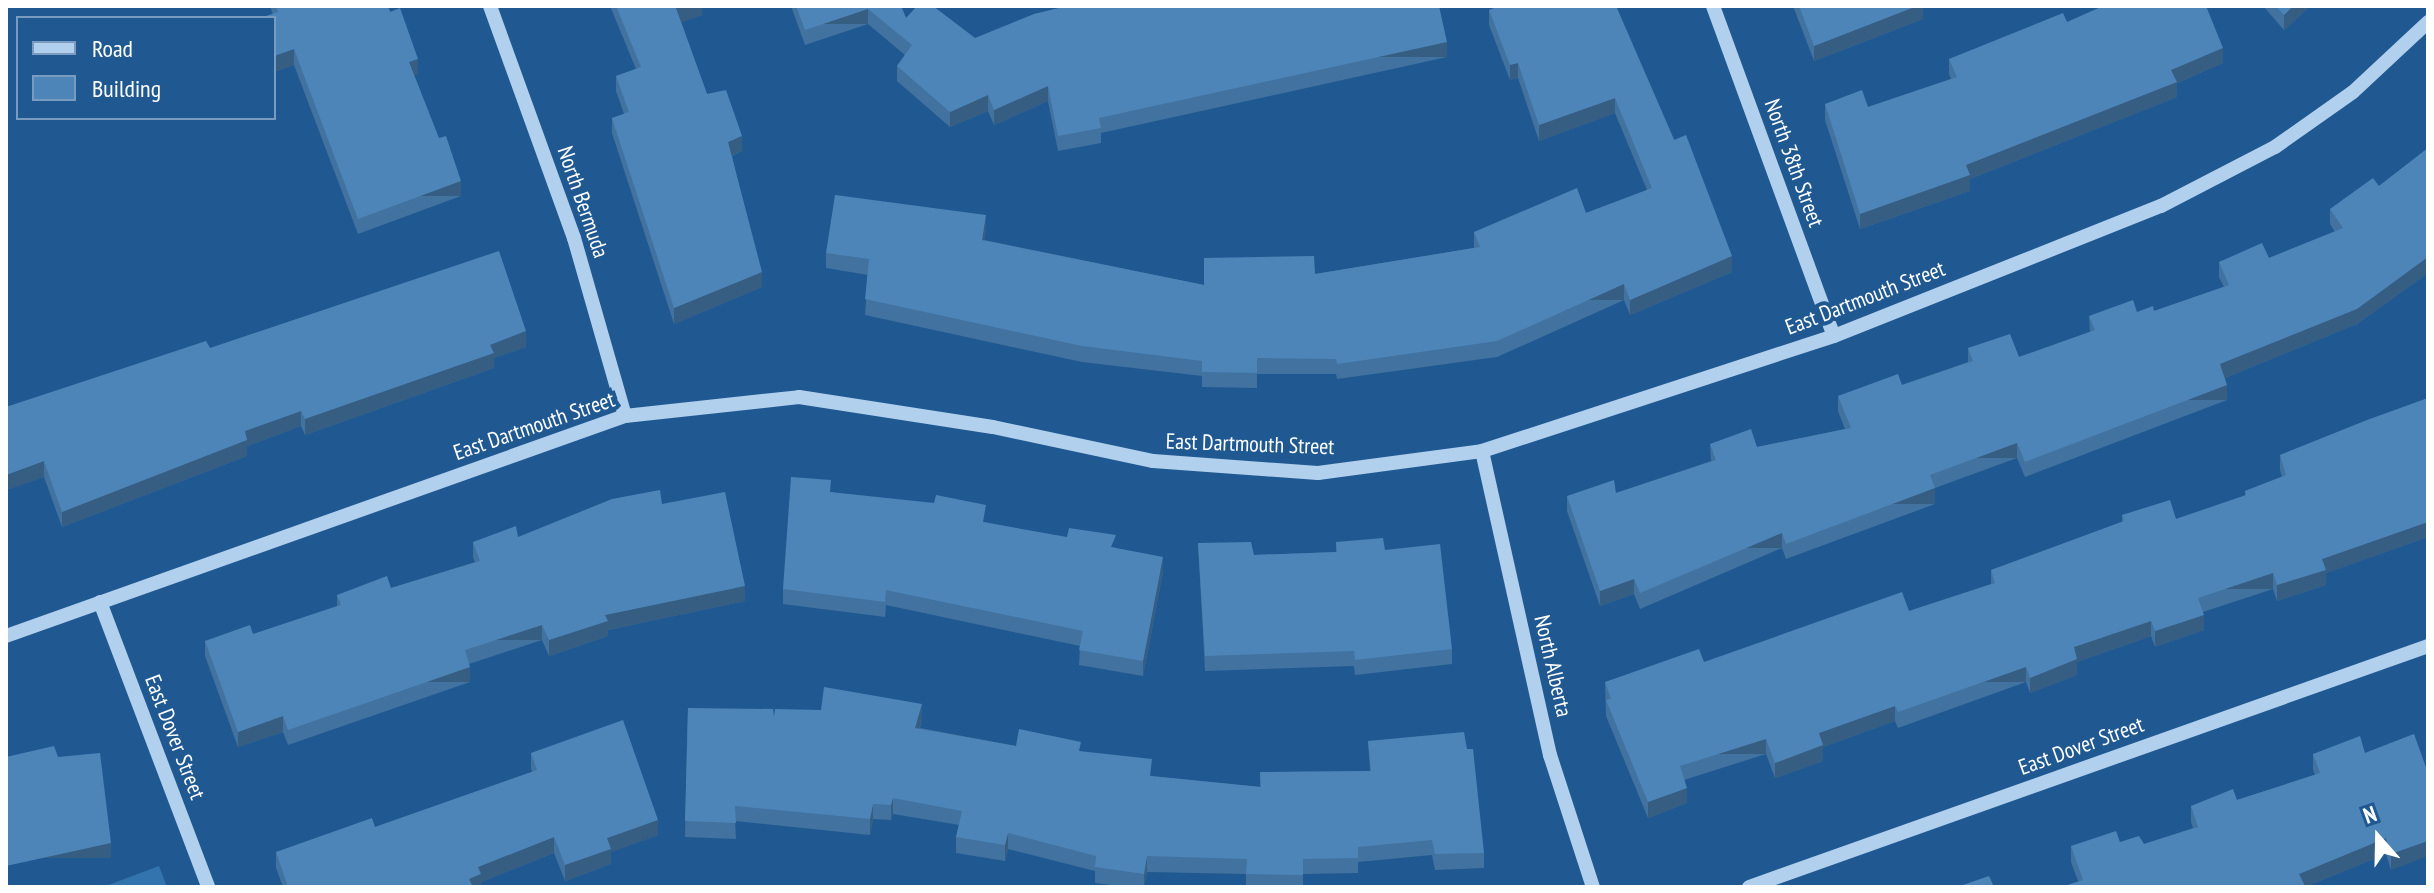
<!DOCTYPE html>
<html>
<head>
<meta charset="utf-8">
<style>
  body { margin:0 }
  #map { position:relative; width:2434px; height:893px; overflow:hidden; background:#205991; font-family:"PT Sans Narrow",sans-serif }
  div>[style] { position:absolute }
  .green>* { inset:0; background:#3474ae }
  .minor>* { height:14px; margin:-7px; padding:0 7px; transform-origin:7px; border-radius:7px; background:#b1d0ed }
  .wall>* { inset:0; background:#42729f }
  .shaded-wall>* { inset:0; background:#365d82; transform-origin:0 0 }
  .building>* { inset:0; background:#4d85b9 }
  span { translate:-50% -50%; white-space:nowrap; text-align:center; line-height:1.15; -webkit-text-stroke:8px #205991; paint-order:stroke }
  .street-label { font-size:22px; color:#fff }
  .frame { position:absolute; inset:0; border:8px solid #fff; pointer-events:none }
  .legend { position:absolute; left:16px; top:16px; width:260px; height:104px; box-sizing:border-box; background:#205991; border:2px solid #799bbd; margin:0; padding:10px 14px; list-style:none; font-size:24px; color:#fff }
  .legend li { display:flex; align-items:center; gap:16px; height:40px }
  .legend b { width:40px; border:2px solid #799bbd }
  .north { position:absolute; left:2338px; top:797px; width:80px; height:80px; -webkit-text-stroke:6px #205991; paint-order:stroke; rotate:340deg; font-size:22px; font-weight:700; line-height:32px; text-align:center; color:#fff }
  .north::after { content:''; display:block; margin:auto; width:28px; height:36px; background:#fff; clip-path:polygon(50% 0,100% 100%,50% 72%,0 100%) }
</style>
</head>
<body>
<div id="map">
  <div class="green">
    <i style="clip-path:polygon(159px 866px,167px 887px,103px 887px)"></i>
  </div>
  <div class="minor">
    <i style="left:490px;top:6px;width:247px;rotate:70.1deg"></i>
    <i style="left:574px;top:238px;width:185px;rotate:74deg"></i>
    <i style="left:1713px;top:6px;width:351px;rotate:69.9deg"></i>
    <i style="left:1482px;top:451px;width:312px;rotate:77.4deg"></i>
    <i style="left:1550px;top:755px;width:139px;rotate:72deg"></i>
    <i style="left:100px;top:602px;width:305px;rotate:69.2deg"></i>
    <i style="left:6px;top:636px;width:657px;rotate:-19.57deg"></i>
    <i style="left:625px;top:416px;width:175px;rotate:-6.2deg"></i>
    <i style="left:799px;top:397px;width:196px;rotate:8.8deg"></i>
    <i style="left:993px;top:427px;width:164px;rotate:12deg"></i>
    <i style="left:1153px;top:461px;width:165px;rotate:4.2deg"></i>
    <i style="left:1318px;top:473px;width:165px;rotate:-7.6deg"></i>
    <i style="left:1482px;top:451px;width:370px;rotate:-18.1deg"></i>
    <i style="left:1834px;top:336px;width:352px;rotate:-21.7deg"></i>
    <i style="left:2161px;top:206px;width:128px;rotate:-27.4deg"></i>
    <i style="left:2275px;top:147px;width:95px;rotate:-35.2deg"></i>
    <i style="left:2353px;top:92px;width:103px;rotate:-43deg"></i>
    <i style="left:1749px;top:887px;width:721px;rotate:-19.54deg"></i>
  </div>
  <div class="wall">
    <i style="clip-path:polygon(270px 6px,388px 6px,418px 74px,414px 75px,461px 196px,358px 234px,294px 65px,274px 72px,274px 18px)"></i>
    <i style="clip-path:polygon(610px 6px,702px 6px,702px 15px,681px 22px,707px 94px,742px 151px,732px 156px,762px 287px,674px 324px,612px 133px,612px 118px,624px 114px,616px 91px,616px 76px,636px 69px)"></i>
    <i style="clip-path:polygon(791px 6px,901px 6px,906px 18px,975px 38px,1447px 57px,1101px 133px,1101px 143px,1058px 151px,1048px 101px,994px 125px,988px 111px,950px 127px,897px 81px,897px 66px,905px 55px,868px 24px,805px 45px)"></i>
    <i style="clip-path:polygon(1616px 6px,1732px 272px,1630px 315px,1624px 300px,1497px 357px,1337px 379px,1336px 374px,1257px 374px,1257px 388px,1202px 387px,1202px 376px,1082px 362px,865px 315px,868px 275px,826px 268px,826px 253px,986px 230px,984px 240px,1204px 285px,1315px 274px,1474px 248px,1474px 232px,1586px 213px,1647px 190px,1615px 113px,1539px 141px,1518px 78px,1510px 80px,1489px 25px,1489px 10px)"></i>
    <i style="clip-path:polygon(1793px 6px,1923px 6px,1923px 19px,1814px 61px)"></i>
    <i style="clip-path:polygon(2263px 6px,2310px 6px,2284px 30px)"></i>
    <i style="clip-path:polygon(2067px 22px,2223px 63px,2177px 83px,2177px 97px,1970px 179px,1970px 191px,1860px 229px,1825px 120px,1825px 104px,1868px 107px,1951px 79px,1949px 74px,1949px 59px)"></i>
    <i style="clip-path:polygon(2428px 148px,2428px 273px,2357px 324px,2225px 378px,2227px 400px,2025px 477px,2017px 458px,1935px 488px,1935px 504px,1786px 559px,1782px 548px,1640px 609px,1634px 594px,1600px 606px,1567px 511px,1567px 496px,1616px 493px,1711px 461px,1710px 444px,1757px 447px,1845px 429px,1838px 411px,1838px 396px,1902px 385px,1968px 362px,1968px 348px,2019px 357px,2090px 332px,2089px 316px,2154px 311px,2224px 287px,2219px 277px,2219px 262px,2269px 258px,2335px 232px,2330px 224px,2330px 209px,2379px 186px)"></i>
    <i style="clip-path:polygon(526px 347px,494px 358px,494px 368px,305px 435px,301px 426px,247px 446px,247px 456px,62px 527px,44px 477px,6px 490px,6px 407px,210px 348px)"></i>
    <i style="clip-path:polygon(2428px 398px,2428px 537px,2326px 573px,2326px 585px,2277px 601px,2273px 589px,2203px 612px,2204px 630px,2155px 647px,2151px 636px,2077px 662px,2077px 675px,2030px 693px,2026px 682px,1898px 728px,1895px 721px,1823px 747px,1823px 761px,1775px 778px,1766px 754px,1684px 780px,1687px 803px,1648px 818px,1606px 716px,1605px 682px,1704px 662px,1909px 611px,1991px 584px,1991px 570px,2122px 522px,2122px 515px,2176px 519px,2245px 496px,2245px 491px,2282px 477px,2280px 470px,2280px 455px)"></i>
    <i style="clip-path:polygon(831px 492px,1116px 548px,1163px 572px,1143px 676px,1079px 665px,1080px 646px,886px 605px,885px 617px,783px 604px,783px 589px)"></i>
    <i style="clip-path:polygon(662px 504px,745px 601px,608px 630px,608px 636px,549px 656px,542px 640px,469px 664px,470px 682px,288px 745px,283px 732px,238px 747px,205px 656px,205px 641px,253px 634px,337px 606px,337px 595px,391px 588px,475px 562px,473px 557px,473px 542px,518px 537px)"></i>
    <i style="clip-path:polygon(1336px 542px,1385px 550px,1452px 649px,1452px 664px,1355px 675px,1354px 666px,1205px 671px,1198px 543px,1254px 555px,1336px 552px)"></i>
    <i style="clip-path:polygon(688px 708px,774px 717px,922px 719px,920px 728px,1016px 746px,1081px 752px,1152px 776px,1260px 787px,1260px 772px,1370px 771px,1368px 741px,1484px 853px,1484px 868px,1435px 870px,1432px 855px,1358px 862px,1358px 873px,1303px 874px,1303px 887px,1246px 887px,1246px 874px,1147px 872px,1144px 887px,1128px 887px,1095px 883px,1095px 871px,1008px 849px,1005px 861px,956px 853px,956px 837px,959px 825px,893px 814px,891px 820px,873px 819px,870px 835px,735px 821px,736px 839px,685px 837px)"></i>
    <i style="clip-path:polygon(2414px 734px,2391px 870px,2386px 854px,2305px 887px,2078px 881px,2071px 862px,2071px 846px,2120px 842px,2144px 844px,2193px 828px,2191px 822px,2191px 806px,2237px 800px,2315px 775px,2313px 770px,2313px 754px,2365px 753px)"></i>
    <i style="clip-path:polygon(531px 753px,658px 835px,611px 852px,611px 864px,565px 881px,554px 853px,481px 882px,481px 887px,283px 887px,276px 868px,276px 852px,375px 827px,532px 772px,531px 768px)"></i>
  </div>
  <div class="shaded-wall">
    <i style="clip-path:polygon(682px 6px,702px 6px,702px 15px,676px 24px,676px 8px)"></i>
    <i style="clip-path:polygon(1917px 6px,1923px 6px,1923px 19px,1814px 61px,1814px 46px)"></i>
    <i style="clip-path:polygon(2293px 6px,2310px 6px,2284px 30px,2284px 15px)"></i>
    <i style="left:868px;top:9px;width:15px;height:66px;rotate:90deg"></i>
    <i style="left:1447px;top:42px;width:15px;height:356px;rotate:90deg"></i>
    <i style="clip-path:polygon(2223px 48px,2223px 63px,2177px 83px,2177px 97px,1970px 179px,1970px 191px,1860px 229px,1860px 214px,2171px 70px)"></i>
    <i style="clip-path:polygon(294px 49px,294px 65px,274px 72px,274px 56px)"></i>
    <i style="clip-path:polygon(418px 59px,418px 74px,409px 77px,409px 62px)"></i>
    <i style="clip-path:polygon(1518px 63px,1518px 78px,1510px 80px,1510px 65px)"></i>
    <i style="clip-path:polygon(1048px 86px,1048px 101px,994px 125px,994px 110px)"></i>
    <i style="clip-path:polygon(988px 95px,988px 111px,950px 127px,950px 112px)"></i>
    <i style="clip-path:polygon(1615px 98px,1615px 113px,1539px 141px,1539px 125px)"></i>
    <i style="clip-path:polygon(742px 136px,742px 151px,728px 157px,728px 142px)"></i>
    <i style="left:461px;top:181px;width:15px;height:110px;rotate:90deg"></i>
    <i style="clip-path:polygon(986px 215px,986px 230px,982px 255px,982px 240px)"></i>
    <i style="clip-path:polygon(1732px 256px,1732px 272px,1630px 315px,1630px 300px)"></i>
    <i style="clip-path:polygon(2428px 257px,2428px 273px,2357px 324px,2220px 380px,2220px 364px)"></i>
    <i style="clip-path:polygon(762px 272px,762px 287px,674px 324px,674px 308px)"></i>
    <i style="left:1624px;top:284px;width:16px;height:139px;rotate:90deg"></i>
    <i style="clip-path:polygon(526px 331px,526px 347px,494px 358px,494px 368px,305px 435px,305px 419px,490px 345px)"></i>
    <i style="left:2227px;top:385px;width:15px;height:216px;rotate:90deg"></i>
    <i style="clip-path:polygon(301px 411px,301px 426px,247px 446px,247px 456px,62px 527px,62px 512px,245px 431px)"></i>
    <i style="left:2017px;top:443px;width:15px;height:93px;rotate:90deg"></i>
    <i style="clip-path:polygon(44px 461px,44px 477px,6px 490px,6px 475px)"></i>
    <i style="left:1935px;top:488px;width:16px;height:159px;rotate:90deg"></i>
    <i style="clip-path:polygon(2428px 522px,2428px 537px,2326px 573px,2326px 585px,2277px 601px,2277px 585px,2322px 559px)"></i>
    <i style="left:1782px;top:533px;width:15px;height:154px;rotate:90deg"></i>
    <i style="clip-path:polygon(1163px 557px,1163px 572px,1143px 676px,1143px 661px)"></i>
    <i style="left:2273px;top:573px;width:16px;height:79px;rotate:90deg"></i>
    <i style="clip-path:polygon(1634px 579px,1634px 594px,1600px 606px,1600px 591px)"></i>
    <i style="clip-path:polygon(745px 586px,745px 601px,608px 630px,608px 636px,549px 656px,549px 640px,605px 615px)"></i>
    <i style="clip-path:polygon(2204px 615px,2204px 630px,2155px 647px,2155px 631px)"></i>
    <i style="clip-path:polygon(2151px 621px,2151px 636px,2077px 662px,2077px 675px,2030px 693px,2030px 678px,2074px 647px)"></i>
    <i style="left:542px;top:625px;width:15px;height:81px;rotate:90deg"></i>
    <i style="left:470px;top:667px;width:15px;height:193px;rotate:90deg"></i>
    <i style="left:2026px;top:667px;width:15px;height:136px;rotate:90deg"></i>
    <i style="clip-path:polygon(922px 704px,922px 719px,915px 743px,915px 728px)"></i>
    <i style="clip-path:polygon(1895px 706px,1895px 721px,1823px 747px,1823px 761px,1775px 778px,1775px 763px,1819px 733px)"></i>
    <i style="clip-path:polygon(283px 716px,283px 732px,238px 747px,238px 732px)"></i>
    <i style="left:1766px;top:739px;width:15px;height:90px;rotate:90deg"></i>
    <i style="clip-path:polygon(1687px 788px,1687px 803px,1648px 818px,1648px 802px)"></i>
    <i style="clip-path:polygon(893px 798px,893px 814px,891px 820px,891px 805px)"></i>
    <i style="clip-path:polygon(873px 804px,873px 819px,870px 835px,870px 819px)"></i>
    <i style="clip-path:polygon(658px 820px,658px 835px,611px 852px,611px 864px,565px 881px,565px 865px,607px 838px)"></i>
    <i style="clip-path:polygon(1008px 833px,1008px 849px,1005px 861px,1005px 845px)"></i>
    <i style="clip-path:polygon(554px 837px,554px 853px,481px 882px,481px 887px,469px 887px,469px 879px,478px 867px)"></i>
    <i style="clip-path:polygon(2386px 838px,2386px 854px,2305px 887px,2299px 887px,2299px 874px)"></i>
    <i style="clip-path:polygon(2428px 841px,2428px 856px,2391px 870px,2391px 854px)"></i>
    <i style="left:111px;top:843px;width:15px;height:107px;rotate:90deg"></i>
    <i style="clip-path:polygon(1147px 856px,1147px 872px,1144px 887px,1144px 874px)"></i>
  </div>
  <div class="building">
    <i style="clip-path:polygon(276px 6px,388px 6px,390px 12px,400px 8px,418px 59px,409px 62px,439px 138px,446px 136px,461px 181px,358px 219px,294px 49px,274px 56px,274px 18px,260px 18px,278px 12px)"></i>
    <i style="clip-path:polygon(616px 6px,682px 6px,676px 8px,707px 94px,726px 90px,742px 136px,728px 142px,762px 272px,674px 308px,612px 118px,629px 112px,616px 76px,641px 67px)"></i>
    <i style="clip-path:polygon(796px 6px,901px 6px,906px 18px,917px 6px,933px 6px,975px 38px,1034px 14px,1067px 6px,1439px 6px,1447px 42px,1099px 118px,1101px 128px,1058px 136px,1048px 86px,994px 110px,988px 95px,950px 112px,897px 66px,912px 45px,868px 9px,805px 30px)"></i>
    <i style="clip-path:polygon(1499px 6px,1616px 6px,1674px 140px,1686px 135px,1732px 256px,1630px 300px,1624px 284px,1497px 341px,1337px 364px,1336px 359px,1257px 358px,1257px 373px,1202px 372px,1202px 361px,1082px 346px,865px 299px,869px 259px,826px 253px,835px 195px,986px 215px,982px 240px,1204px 285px,1204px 258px,1314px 256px,1315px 274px,1480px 247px,1474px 232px,1577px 188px,1586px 213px,1652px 188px,1615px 98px,1539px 125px,1518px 63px,1510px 65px,1489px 10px)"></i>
    <i style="clip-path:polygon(1799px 6px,1917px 6px,1814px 46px)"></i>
    <i style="clip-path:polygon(2103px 6px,2206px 6px,2223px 48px,2171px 70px,2177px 82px,1966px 165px,1970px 175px,1860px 214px,1825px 104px,1862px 90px,1868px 107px,1957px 77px,1949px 59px,2063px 13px,2067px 22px)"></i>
    <i style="clip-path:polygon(2276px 6px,2293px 6px,2284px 15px)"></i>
    <i style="clip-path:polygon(2428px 148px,2428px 257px,2357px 309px,2220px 364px,2227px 385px,2025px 462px,2017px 443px,1930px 475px,1935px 488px,1786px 544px,1782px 533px,1640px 593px,1634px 579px,1600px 591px,1567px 496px,1614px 480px,1616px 493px,1716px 460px,1710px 444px,1751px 429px,1757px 447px,1851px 428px,1838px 396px,1898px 374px,1902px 385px,1973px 361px,1968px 348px,2010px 334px,2019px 357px,2095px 330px,2089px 316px,2133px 300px,2137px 312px,2153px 306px,2154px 311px,2229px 285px,2219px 262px,2262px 243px,2269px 258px,2343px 228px,2330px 209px,2373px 178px,2379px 186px)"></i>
    <i style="clip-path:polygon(499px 251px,526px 331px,490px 345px,494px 353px,305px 419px,301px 411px,245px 431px,247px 440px,62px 512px,44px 461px,6px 475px,6px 407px,206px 341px,210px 348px)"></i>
    <i style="clip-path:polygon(2428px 398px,2428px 522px,2322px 559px,2326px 570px,2277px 585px,2273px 573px,2198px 598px,2204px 615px,2155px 631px,2151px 621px,2074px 647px,2077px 659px,2030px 678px,2026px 667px,1898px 712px,1895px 706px,1819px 733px,1823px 745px,1775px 763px,1766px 739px,1680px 766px,1687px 788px,1648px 802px,1606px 700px,1611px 699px,1605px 682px,1699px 649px,1704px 662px,1902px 592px,1909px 611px,1995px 583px,1991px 570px,2124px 521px,2122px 515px,2170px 500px,2176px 519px,2246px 495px,2245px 491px,2286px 475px,2280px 455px,2367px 420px)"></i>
    <i style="clip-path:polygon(791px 477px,831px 480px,830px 492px,934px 503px,936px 495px,986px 505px,983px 522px,1067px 537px,1069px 528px,1116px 535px,1111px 547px,1163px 557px,1143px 661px,1079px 650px,1083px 631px,886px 590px,885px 602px,783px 589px)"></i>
    <i style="clip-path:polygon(660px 490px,662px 504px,725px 492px,745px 586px,605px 615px,608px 621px,549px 640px,542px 625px,465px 650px,470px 667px,288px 730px,283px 716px,238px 732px,205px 641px,250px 625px,253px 634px,341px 605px,337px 595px,387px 576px,391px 588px,480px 561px,473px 542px,516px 526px,518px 537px,612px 499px)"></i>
    <i style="clip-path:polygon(1383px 538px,1385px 550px,1440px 544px,1452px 649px,1355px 660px,1354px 651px,1205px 656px,1198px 543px,1251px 542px,1254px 555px,1337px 552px,1336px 542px)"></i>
    <i style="clip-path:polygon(824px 687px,922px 704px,915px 728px,1016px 746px,1019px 729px,1081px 742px,1079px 751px,1152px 759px,1150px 776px,1261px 787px,1260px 772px,1371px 771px,1368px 741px,1464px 732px,1467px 749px,1473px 749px,1484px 853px,1435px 854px,1432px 840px,1358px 847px,1358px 858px,1303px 859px,1303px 875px,1246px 874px,1247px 859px,1147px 856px,1144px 874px,1095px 867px,1096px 856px,1008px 833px,1005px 845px,956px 837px,962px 811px,893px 798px,891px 805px,873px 804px,870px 819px,735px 806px,736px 823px,685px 821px,688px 708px,773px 709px,774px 717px,775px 709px,821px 710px)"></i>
    <i style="clip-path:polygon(623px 720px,658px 820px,607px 838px,611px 849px,565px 865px,554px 837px,478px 867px,481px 874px,469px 879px,473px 887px,288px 887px,276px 852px,372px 818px,375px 827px,537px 770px,531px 753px)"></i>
    <i style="clip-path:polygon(2414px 734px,2428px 773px,2428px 841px,2391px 854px,2386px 838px,2299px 874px,2305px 886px,2301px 887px,2061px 887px,2083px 880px,2071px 846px,2116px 831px,2120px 842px,2139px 836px,2144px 844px,2198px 827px,2191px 806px,2233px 789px,2237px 800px,2320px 773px,2313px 754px,2360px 736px,2365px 753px)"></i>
    <i style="clip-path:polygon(54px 746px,58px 757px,100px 753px,111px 843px,6px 866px,6px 757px)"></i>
    <i style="clip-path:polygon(1989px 876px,1994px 887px,1957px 887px)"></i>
  </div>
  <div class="street-label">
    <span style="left:1794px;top:163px;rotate:70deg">North 38th Street</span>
    <span style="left:583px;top:202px;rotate:71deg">North Bermuda</span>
    <span style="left:1865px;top:298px;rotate:-21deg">East Dartmouth Street</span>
    <span style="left:534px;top:426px;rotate:-19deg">East Dartmouth Street</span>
    <span style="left:1250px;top:444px;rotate:2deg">East Dartmouth Street</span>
    <span style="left:1553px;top:666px;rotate:77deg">North Alberta</span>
    <span style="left:175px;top:737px;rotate:69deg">East Dover Street</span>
    <span style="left:2081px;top:746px;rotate:-20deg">East Dover Street</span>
  </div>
  <div class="frame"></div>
  <ul class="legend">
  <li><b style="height:10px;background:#b1d0ed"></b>Road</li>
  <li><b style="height:22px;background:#4d85b9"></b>Building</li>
  </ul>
  <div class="north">N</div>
</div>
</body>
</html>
